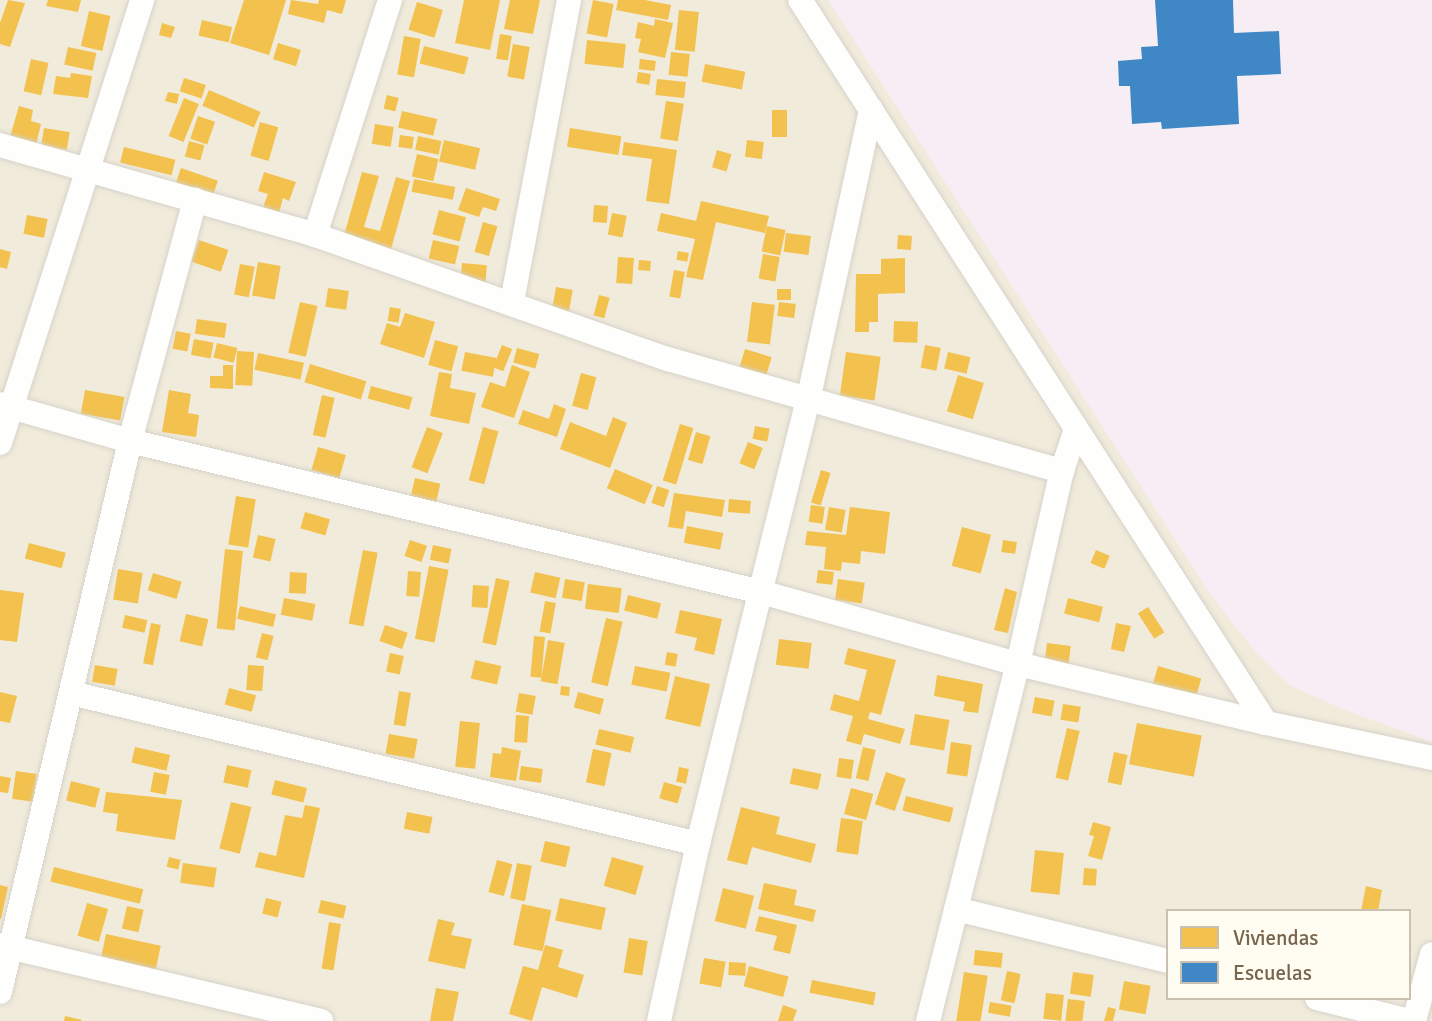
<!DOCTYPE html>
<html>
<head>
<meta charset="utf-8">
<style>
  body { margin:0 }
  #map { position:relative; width:1432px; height:1021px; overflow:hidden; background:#f8f6ee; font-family:Signika,sans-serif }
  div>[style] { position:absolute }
  .residential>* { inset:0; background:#f1ebdc }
  .education>* { inset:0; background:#f7edf4 }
  .homes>* { inset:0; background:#f2c14e; transform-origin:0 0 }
  .schools>* { inset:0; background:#3f88c5 }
  .roads { filter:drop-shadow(0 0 2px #d6d2c9) drop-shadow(0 0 2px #d6d2c9) }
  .minor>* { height:24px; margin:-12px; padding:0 12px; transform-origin:12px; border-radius:12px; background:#fefefc }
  span { translate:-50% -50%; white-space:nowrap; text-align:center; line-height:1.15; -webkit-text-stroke:7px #fffcf1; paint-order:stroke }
  .legend { position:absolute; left:1166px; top:909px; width:245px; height:91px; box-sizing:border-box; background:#fffcf1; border:2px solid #c9c0af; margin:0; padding:9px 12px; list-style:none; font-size:21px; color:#78654d }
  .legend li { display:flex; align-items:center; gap:14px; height:35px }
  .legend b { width:35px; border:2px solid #c9c0af }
</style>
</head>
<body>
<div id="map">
  <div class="residential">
    <i style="clip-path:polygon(evenodd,0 0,1432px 0,1432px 1021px,0 1021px,0 0,1168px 911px,1409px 911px,1409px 998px,1168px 998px,1168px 911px)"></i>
  </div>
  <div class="education">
    <i style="clip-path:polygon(828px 0,1432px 0,1432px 742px,1345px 710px,1289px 685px,1254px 650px,1210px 594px)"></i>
  </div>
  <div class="homes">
    <i style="clip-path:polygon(8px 0,25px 3px,10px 47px,0 44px,0 23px)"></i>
    <i style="clip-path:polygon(48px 0,81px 0,78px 12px,46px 6px)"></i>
    <i style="clip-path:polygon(244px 0,286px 0,269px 55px,230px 43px)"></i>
    <i style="clip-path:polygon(291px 0,318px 4px,319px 0,346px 0,342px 14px,327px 10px,324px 23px,288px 14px)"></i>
    <i style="clip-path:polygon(464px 0,500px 0,490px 50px,455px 43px)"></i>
    <i style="clip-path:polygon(510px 0,540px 0,533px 34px,504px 29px)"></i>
    <i style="left:593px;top:0;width:21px;height:34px;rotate:11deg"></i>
    <i style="clip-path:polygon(618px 0,645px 0,671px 5px,668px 20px,616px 10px)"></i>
    <i style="left:417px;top:2px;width:27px;height:29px;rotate:17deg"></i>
    <i style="left:679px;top:10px;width:20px;height:40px;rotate:6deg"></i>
    <i style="left:89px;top:11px;width:22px;height:36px;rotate:13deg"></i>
    <i style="clip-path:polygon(655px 19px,673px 23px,665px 58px,638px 52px,641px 39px,635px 38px,638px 22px,654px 26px)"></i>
    <i style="left:202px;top:20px;width:31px;height:16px;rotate:13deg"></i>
    <i style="clip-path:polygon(162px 23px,175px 27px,171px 38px,159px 35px)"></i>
    <i style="left:500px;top:34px;width:12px;height:25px;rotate:9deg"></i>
    <i style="left:404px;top:36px;width:17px;height:39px;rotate:10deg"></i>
    <i style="left:587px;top:40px;width:39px;height:24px;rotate:6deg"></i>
    <i style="left:278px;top:43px;width:24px;height:17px;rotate:17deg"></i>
    <i style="left:513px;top:44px;width:17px;height:33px;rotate:10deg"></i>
    <i style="left:424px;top:46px;width:46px;height:18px;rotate:14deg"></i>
    <i style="left:68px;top:47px;width:29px;height:18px;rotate:12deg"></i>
    <i style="left:671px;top:52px;width:19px;height:23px;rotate:6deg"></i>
    <i style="left:31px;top:59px;width:18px;height:33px;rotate:13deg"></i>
    <i style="left:640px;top:59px;width:16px;height:10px;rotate:7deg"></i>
    <i style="left:705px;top:64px;width:41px;height:18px;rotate:11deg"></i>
    <i style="left:638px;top:72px;width:13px;height:11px;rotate:9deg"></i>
    <i style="clip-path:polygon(71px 73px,92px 76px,88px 98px,53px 94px,56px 76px,70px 78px)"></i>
    <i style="left:184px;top:78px;width:23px;height:14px;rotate:18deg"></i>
    <i style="left:657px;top:79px;width:29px;height:16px;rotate:6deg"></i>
    <i style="left:209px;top:90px;width:56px;height:17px;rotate:23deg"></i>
    <i style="clip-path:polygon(168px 92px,179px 94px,177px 104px,165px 101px)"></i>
    <i style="left:387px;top:95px;width:12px;height:14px;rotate:14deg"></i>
    <i style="left:184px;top:98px;width:16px;height:41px;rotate:22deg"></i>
    <i style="left:666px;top:101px;width:18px;height:38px;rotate:9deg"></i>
    <i style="clip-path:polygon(19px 106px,33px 110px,31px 121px,41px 124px,36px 145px,10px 137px)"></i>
    <i style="left:772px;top:110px;width:15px;height:27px"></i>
    <i style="left:402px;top:111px;width:36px;height:17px;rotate:13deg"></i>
    <i style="left:198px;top:116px;width:18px;height:24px;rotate:19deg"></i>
    <i style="left:260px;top:122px;width:19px;height:35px;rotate:16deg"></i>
    <i style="left:375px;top:124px;width:19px;height:20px;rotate:9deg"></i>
    <i style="left:44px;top:128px;width:26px;height:18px;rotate:9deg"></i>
    <i style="left:570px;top:128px;width:52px;height:19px;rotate:9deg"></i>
    <i style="left:400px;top:135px;width:14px;height:12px;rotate:8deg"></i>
    <i style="left:418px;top:136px;width:24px;height:14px;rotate:12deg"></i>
    <i style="left:444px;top:140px;width:37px;height:22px;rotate:13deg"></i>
    <i style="left:747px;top:140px;width:17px;height:17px;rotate:7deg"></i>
    <i style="left:189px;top:141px;width:16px;height:16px;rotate:15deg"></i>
    <i style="clip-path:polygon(624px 142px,677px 150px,669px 204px,646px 201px,652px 159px,622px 155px)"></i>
    <i style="left:124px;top:147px;width:53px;height:16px;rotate:14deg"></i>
    <i style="left:717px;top:150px;width:15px;height:18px;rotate:16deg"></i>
    <i style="left:417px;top:154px;width:22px;height:23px;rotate:13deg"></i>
    <i style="left:181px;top:168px;width:39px;height:17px;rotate:19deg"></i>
    <i style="clip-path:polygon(264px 172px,296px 182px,289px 201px,283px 198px,279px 213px,263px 207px,268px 194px,258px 191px)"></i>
    <i style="clip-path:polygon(362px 172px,379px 176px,364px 227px,380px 231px,396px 177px,410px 181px,390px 253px,343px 239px)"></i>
    <i style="left:414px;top:179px;width:42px;height:13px;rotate:11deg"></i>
    <i style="clip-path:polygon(466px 188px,500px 199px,496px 211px,483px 207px,479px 217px,458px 210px)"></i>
    <i style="clip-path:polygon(701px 201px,769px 216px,765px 233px,716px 222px,703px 280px,686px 277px,695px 239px,657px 231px,661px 213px,696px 221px)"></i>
    <i style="left:594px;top:205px;width:14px;height:17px;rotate:4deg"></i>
    <i style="left:439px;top:210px;width:28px;height:25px;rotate:15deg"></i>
    <i style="left:612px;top:213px;width:15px;height:22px;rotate:11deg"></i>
    <i style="left:27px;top:215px;width:21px;height:19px;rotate:11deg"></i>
    <i style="left:483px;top:222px;width:15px;height:31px;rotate:16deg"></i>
    <i style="left:767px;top:226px;width:19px;height:26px;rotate:12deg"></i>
    <i style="left:786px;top:233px;width:25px;height:19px;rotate:7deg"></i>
    <i style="left:898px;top:235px;width:14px;height:14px;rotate:4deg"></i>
    <i style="left:199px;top:240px;width:31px;height:23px;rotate:19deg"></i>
    <i style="left:433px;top:240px;width:27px;height:19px;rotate:13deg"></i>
    <i style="clip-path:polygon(0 249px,11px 252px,7px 269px,0 267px)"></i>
    <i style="left:678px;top:251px;width:11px;height:9px;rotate:10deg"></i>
    <i style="left:763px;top:254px;width:17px;height:25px;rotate:10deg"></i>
    <i style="left:618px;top:257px;width:16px;height:26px;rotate:4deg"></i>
    <i style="clip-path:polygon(905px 258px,905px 293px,878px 294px,878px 322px,869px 322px,869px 332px,855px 332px,856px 274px,881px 274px,881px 259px)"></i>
    <i style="left:639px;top:260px;width:12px;height:10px;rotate:5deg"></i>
    <i style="left:258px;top:262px;width:23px;height:34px;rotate:10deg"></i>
    <i style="left:462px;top:263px;width:25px;height:19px;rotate:5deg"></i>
    <i style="left:240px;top:264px;width:15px;height:31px;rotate:11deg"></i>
    <i style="left:674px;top:270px;width:11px;height:27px;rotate:10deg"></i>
    <i style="left:556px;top:287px;width:17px;height:23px;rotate:10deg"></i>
    <i style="left:328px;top:288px;width:21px;height:19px;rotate:8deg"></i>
    <i style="left:777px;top:289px;width:14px;height:11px"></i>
    <i style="left:599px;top:295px;width:11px;height:21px;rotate:15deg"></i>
    <i style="left:300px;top:302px;width:18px;height:52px;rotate:13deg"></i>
    <i style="left:752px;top:302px;width:23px;height:40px;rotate:7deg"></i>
    <i style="left:779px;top:302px;width:17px;height:14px;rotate:7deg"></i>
    <i style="left:390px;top:307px;width:11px;height:14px;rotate:10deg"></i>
    <i style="clip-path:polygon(405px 313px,435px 322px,424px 358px,380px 344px,387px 323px,400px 327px)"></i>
    <i style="left:197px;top:319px;width:30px;height:15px;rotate:8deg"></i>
    <i style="left:894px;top:321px;width:24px;height:21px;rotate:2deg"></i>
    <i style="left:176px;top:331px;width:15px;height:18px;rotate:11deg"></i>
    <i style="left:194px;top:339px;width:20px;height:16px;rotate:11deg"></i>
    <i style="left:435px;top:340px;width:24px;height:26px;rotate:15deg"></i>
    <i style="left:217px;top:343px;width:21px;height:15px;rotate:14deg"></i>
    <i style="left:502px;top:345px;width:11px;height:24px;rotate:22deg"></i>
    <i style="left:925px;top:345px;width:16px;height:23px;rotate:11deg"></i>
    <i style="left:517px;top:348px;width:23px;height:15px;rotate:15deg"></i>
    <i style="left:745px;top:349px;width:28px;height:20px;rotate:17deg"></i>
    <i style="left:237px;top:351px;width:17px;height:34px;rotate:3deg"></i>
    <i style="left:465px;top:352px;width:32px;height:19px;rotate:11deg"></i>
    <i style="left:846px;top:352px;width:35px;height:44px;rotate:8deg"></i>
    <i style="left:948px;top:352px;width:23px;height:17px;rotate:13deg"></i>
    <i style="left:258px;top:353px;width:47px;height:17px;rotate:12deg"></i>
    <i style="left:310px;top:364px;width:59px;height:19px;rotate:17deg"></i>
    <i style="clip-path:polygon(223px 365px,233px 365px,233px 389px,210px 388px,210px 376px,223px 376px)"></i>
    <i style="clip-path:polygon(512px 365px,530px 372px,514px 418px,481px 407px,490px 382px,505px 387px)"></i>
    <i style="clip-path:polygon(439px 372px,452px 374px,450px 388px,476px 393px,469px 424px,430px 416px)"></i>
    <i style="left:581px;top:373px;width:16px;height:34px;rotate:15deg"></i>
    <i style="left:958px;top:375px;width:27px;height:38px;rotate:17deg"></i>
    <i style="left:371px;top:386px;width:43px;height:13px;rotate:15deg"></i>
    <i style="left:85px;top:390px;width:40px;height:24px;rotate:10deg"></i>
    <i style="clip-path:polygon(169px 390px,191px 394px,188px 413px,199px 415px,196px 437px,162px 432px)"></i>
    <i style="left:322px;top:395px;width:13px;height:41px;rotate:13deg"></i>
    <i style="clip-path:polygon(554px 404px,566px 409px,557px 437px,518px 424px,523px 410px,549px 419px)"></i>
    <i style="clip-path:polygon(613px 417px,627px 423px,610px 468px,560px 449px,570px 422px,606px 436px)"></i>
    <i style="left:680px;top:424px;width:14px;height:59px;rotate:17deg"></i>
    <i style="left:755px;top:426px;width:15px;height:13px;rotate:11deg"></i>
    <i style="left:427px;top:427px;width:17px;height:43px;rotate:21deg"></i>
    <i style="left:483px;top:427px;width:16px;height:55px;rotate:15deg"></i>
    <i style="left:696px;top:432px;width:15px;height:29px;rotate:16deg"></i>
    <i style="left:748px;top:442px;width:16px;height:23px;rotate:22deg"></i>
    <i style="left:318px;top:447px;width:29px;height:24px;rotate:16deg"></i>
    <i style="left:615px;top:469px;width:41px;height:21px;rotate:23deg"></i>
    <i style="left:821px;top:470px;width:10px;height:34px;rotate:17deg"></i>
    <i style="left:415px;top:478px;width:26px;height:25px;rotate:13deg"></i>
    <i style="left:657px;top:486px;width:13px;height:18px;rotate:18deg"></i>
    <i style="clip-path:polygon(674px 493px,725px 500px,722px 517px,686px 511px,683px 529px,668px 527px)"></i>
    <i style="left:236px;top:496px;width:20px;height:49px;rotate:9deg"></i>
    <i style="left:729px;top:499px;width:22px;height:13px;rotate:5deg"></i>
    <i style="left:811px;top:505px;width:14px;height:17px;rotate:8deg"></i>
    <i style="left:829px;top:507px;width:17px;height:23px;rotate:10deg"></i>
    <i style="clip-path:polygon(850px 507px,890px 512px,885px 554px,861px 551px,860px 564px,842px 562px,841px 571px,824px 569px,826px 547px,805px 545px,807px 531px,846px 535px)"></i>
    <i style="left:305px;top:512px;width:26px;height:17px;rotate:16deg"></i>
    <i style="left:687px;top:526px;width:37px;height:17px;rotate:11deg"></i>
    <i style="left:962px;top:527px;width:30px;height:40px;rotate:15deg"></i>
    <i style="left:258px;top:535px;width:18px;height:23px;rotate:13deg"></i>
    <i style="left:410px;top:540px;width:18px;height:17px;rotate:19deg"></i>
    <i style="left:1003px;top:540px;width:14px;height:12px;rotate:8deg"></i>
    <i style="left:29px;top:543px;width:38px;height:16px;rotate:15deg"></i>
    <i style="left:433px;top:545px;width:19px;height:15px;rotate:12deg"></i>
    <i style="left:225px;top:549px;width:18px;height:80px;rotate:6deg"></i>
    <i style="left:363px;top:550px;width:15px;height:75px;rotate:11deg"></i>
    <i style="left:1096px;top:550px;width:15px;height:14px;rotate:23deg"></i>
    <i style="left:429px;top:566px;width:20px;height:74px;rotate:11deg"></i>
    <i style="left:118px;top:569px;width:25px;height:31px;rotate:9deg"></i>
    <i style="left:818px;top:570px;width:16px;height:13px;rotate:7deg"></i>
    <i style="left:408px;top:571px;width:13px;height:25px;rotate:4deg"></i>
    <i style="left:290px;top:572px;width:17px;height:21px;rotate:3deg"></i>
    <i style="left:535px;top:572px;width:26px;height:21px;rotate:13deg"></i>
    <i style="left:153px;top:573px;width:30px;height:18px;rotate:17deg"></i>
    <i style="left:496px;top:578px;width:14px;height:66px;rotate:12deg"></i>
    <i style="left:565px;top:579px;width:20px;height:19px;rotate:9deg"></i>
    <i style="left:838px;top:579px;width:27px;height:21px;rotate:8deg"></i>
    <i style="left:588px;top:584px;width:34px;height:25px;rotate:7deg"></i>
    <i style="left:473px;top:585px;width:16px;height:22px;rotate:4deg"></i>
    <i style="clip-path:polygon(1005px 588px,1017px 592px,1008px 633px,994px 630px)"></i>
    <i style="clip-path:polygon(0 590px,24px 593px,17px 642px,0 640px)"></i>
    <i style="left:628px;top:595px;width:34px;height:16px;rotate:14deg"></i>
    <i style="left:284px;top:598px;width:32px;height:17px;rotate:11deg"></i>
    <i style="left:1068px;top:598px;width:36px;height:16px;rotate:14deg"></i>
    <i style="left:545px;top:601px;width:11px;height:31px;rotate:10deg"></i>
    <i style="left:240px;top:606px;width:37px;height:13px;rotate:13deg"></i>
    <i style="left:1148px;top:607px;width:30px;height:12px;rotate:57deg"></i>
    <i style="clip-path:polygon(680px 610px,722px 619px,714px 655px,694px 650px,697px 638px,675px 633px)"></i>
    <i style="left:186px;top:614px;width:23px;height:28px;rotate:13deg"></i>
    <i style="left:125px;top:615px;width:23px;height:13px;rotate:13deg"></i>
    <i style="left:606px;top:618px;width:17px;height:66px;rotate:13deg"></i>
    <i style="left:151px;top:623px;width:10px;height:41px;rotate:11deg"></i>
    <i style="clip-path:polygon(1116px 623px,1131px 626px,1124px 652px,1111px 649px)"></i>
    <i style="left:385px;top:625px;width:24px;height:17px;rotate:19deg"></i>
    <i style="left:262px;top:633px;width:12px;height:25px;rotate:14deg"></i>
    <i style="left:534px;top:636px;width:11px;height:41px;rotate:5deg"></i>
    <i style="left:779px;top:639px;width:33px;height:26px;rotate:7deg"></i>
    <i style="left:548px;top:640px;width:17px;height:42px;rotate:10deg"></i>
    <i style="left:1047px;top:643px;width:24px;height:19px;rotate:7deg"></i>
    <i style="clip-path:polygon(848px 648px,896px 660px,881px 715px,870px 712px,868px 719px,905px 729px,900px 744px,864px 734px,861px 745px,846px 741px,853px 716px,830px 710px,834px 694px,859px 701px,867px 670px,844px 664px)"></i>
    <i style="left:667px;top:652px;width:11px;height:13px;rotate:10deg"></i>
    <i style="left:390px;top:653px;width:14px;height:19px;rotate:12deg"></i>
    <i style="left:475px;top:660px;width:27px;height:19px;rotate:13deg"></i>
    <i style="left:95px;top:665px;width:23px;height:17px;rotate:10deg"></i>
    <i style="left:248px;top:665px;width:16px;height:25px;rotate:4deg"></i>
    <i style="left:635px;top:666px;width:36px;height:19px;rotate:11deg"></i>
    <i style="left:1158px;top:666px;width:45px;height:24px;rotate:16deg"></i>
    <i style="clip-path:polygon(937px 675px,983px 684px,978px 713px,963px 711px,965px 702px,934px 696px)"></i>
    <i style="left:675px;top:676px;width:36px;height:44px;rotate:13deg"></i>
    <i style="left:561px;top:686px;width:9px;height:9px;rotate:6deg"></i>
    <i style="left:229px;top:688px;width:28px;height:17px;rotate:15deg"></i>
    <i style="left:399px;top:691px;width:12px;height:34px;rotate:9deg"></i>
    <i style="clip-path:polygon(0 692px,17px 696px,10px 723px,0 721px)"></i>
    <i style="left:578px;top:692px;width:27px;height:16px;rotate:15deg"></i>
    <i style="left:519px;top:693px;width:17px;height:19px;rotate:10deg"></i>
    <i style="left:1035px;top:697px;width:20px;height:16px;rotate:11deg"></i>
    <i style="left:1063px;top:704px;width:18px;height:16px;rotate:9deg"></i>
    <i style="left:915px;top:714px;width:35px;height:31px;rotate:10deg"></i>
    <i style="left:516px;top:715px;width:13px;height:27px;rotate:4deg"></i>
    <i style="left:460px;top:721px;width:20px;height:46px;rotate:6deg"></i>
    <i style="left:1137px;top:723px;width:66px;height:42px;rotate:11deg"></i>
    <i style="left:1067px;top:728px;width:13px;height:51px;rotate:13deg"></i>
    <i style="left:599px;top:729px;width:36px;height:16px;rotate:13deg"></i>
    <i style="left:389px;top:734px;width:29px;height:20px;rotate:10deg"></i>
    <i style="left:951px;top:742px;width:21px;height:32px;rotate:8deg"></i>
    <i style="left:135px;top:747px;width:36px;height:16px;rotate:13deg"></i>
    <i style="clip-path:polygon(502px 747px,521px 751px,516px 781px,490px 777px,493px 753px,501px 754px)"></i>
    <i style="left:863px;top:747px;width:13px;height:32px;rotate:13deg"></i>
    <i style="left:593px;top:749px;width:19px;height:34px;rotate:12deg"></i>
    <i style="left:1114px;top:752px;width:14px;height:31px;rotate:12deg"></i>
    <i style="left:839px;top:758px;width:15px;height:19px;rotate:8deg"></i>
    <i style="left:227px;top:765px;width:25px;height:18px;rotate:12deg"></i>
    <i style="left:521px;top:766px;width:22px;height:14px;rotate:8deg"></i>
    <i style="left:679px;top:767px;width:10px;height:15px;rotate:11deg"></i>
    <i style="left:793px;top:768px;width:29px;height:16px;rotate:12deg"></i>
    <i style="left:16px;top:771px;width:21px;height:28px;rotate:8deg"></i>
    <i style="left:154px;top:772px;width:16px;height:20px;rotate:11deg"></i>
    <i style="left:886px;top:772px;width:21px;height:34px;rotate:19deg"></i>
    <i style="clip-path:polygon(0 776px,11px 778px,8px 793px,0 792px)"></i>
    <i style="left:275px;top:780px;width:33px;height:15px;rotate:14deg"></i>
    <i style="left:71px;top:781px;width:30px;height:20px;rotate:14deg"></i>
    <i style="left:664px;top:782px;width:19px;height:17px;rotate:16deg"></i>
    <i style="left:851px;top:788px;width:23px;height:27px;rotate:15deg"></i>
    <i style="clip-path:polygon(106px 792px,182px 800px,175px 840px,116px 831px,118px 814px,103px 812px)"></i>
    <i style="left:906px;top:796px;width:49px;height:15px;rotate:14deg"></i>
    <i style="left:231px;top:802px;width:21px;height:48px;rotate:14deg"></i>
    <i style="clip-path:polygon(305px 805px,320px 808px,304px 878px,255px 867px,259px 852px,276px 856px,285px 815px,302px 818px)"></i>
    <i style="clip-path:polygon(741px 807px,780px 817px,776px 834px,816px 844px,811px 863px,752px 847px,747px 865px,727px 860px)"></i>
    <i style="left:407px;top:812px;width:26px;height:17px;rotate:11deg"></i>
    <i style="left:841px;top:818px;width:22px;height:34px;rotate:8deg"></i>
    <i style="clip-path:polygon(1093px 822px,1111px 827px,1102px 860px,1088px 856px,1094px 836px,1089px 835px)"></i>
    <i style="left:545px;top:841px;width:26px;height:21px;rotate:13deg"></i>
    <i style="left:1035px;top:850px;width:29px;height:42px;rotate:6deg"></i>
    <i style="left:169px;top:857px;width:12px;height:10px;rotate:14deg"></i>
    <i style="left:612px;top:857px;width:33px;height:30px;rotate:16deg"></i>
    <i style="left:497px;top:860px;width:16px;height:33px;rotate:15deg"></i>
    <i style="left:183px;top:863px;width:34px;height:20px;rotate:8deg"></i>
    <i style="left:517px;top:863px;width:15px;height:36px;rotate:11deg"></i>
    <i style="left:54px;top:867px;width:92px;height:15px;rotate:14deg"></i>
    <i style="left:1084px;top:868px;width:13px;height:17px;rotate:4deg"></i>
    <i style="clip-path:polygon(764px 883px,797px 890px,794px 905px,816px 910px,813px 922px,758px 909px)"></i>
    <i style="clip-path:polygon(0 885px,8px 887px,1px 919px,0 919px)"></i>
    <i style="clip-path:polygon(1366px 886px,1382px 890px,1378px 911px,1361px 911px)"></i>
    <i style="left:723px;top:888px;width:32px;height:34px;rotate:14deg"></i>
    <i style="left:266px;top:898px;width:16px;height:16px;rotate:14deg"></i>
    <i style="left:560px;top:898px;width:47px;height:23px;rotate:12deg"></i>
    <i style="left:321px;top:900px;width:26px;height:13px;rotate:13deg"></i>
    <i style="left:87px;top:903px;width:22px;height:34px;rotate:16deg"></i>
    <i style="left:522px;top:904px;width:30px;height:42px;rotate:12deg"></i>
    <i style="left:127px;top:906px;width:17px;height:23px;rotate:13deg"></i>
    <i style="clip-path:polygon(759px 916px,797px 925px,790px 954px,773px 950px,777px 936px,755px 931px)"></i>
    <i style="clip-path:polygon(438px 919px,455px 923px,451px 935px,472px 939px,465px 969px,428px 961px)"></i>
    <i style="left:329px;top:922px;width:12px;height:47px;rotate:9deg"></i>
    <i style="left:106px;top:934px;width:56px;height:27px;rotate:12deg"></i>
    <i style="left:629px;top:938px;width:19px;height:35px;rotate:9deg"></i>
    <i style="clip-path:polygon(545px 945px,563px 950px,558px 967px,584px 975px,577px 998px,542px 987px,532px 1021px,509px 1014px,523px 966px,538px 970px)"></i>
    <i style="left:975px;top:950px;width:28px;height:15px;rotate:6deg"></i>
    <i style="left:704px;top:958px;width:22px;height:26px;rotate:10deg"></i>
    <i style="left:729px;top:962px;width:17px;height:13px;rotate:3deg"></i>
    <i style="left:749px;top:966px;width:41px;height:21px;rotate:15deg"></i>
    <i style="left:1007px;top:971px;width:14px;height:30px;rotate:12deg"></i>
    <i style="left:964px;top:972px;width:24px;height:50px;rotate:9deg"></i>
    <i style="left:1073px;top:972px;width:21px;height:22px;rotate:8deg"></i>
    <i style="left:812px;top:980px;width:65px;height:13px;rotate:11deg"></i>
    <i style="left:1124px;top:981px;width:27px;height:29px;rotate:10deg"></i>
    <i style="clip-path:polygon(436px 988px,459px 992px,453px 1021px,430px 1021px)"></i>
    <i style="left:1046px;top:993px;width:18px;height:26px;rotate:6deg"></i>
    <i style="left:1068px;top:999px;width:17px;height:22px;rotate:7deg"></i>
    <i style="left:990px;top:1002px;width:22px;height:11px;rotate:10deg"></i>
    <i style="clip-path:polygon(783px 1005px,797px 1010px,793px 1021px,778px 1021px)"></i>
    <i style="clip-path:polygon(1108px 1007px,1116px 1009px,1113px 1021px,1104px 1021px)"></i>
    <i style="clip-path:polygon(65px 1016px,82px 1020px,81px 1021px,64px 1021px)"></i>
  </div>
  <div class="schools">
    <i style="clip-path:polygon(1155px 0,1233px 0,1234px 33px,1279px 31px,1281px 74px,1237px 76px,1239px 124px,1162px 129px,1161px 122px,1132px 124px,1130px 86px,1119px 86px,1118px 61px,1142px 59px,1141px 47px,1158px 46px)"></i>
  </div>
  <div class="roads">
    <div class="minor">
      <i style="left:0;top:145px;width:328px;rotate:15.9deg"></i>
      <i style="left:315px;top:235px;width:374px;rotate:19.4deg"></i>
      <i style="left:668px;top:359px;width:410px;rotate:15.9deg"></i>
      <i style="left:315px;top:235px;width:247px;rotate:-72.3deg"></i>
      <i style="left:512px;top:302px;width:307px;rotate:-79.3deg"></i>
      <i style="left:0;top:404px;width:135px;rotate:15.9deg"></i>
      <i style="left:130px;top:441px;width:649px;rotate:13.46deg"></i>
      <i style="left:761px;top:592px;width:267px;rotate:15.7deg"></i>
      <i style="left:1018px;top:664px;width:255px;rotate:13.4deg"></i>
      <i style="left:1266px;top:723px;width:860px;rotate:-122.8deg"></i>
      <i style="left:0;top:443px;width:465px;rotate:-72.2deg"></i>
      <i style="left:71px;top:693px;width:645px;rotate:13.54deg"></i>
      <i style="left:1266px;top:723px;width:170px;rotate:11.9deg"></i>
      <i style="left:956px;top:909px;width:218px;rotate:13.8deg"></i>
      <i style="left:0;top:945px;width:330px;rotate:13.3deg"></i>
      <i style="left:0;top:992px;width:566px;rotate:-76.72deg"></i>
      <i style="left:130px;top:441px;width:250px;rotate:-74.9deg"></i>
      <i style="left:1317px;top:998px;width:95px;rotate:14deg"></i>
      <i style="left:659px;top:1021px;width:181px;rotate:-77.6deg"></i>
      <i style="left:698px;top:844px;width:456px;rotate:-76.1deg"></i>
      <i style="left:808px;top:401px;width:298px;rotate:-77.8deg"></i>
      <i style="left:928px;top:1021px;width:368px;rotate:-75.9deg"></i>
      <i style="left:1018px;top:664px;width:198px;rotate:-77.2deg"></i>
      <i style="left:1062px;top:471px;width:44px;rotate:-71.6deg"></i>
      <i style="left:1414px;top:1021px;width:69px;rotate:-75deg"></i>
    </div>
  </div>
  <ul class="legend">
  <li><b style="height:19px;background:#f2c14e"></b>Viviendas</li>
  <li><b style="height:19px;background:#3f88c5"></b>Escuelas</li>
  </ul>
</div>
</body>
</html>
